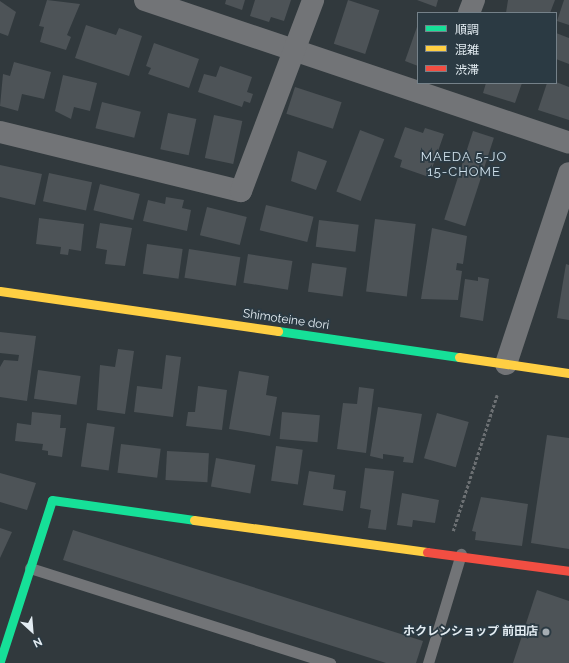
<!DOCTYPE html>
<html>
<head>
<meta charset="utf-8">
<style>
  body { margin:0 }
  #map { position:relative; width:569px; height:663px; overflow:hidden; background:#31393d; font-family:Raleway,"Noto Sans JP",sans-serif }
  div>[style] { position:absolute }
  .building>* { inset:0; background:#4d5357; transform-origin:0 0 }
  .path>* { height:2.5px; margin-top:-1.25px; transform-origin:0; background:repeating-linear-gradient(90deg,#6c7073 0 3px,transparent 0 5px) }
  .lane>* { height:11px; margin:-5.5px; padding:0 5.5px; transform-origin:5.5px; border-radius:5.5px; background:#727477 }
  .street>* { height:22px; margin:-11px; padding:0 11px; transform-origin:11px; border-radius:11px; background:#727477 }
  .fast>* { height:9px; margin:-4.5px; padding:0 4.5px; transform-origin:4.5px; border-radius:4.5px; background:#16e098 }
  .slow>* { height:9px; margin:-4.5px; padding:0 4.5px; transform-origin:4.5px; border-radius:4.5px; background:#ffcf43 }
  .jam>* { height:9px; margin:-4.5px; padding:0 4.5px; transform-origin:4.5px; border-radius:4.5px; background:#f24e42 }
  .dots>* { width:11px; height:11px; translate:-50% -50%; box-sizing:border-box; border:2px solid #2b3a43; border-radius:50% }
  span { translate:-50% -50%; white-space:nowrap; text-align:center; line-height:1.15; -webkit-text-stroke:3.5px #2b3a43; paint-order:stroke }
  .street-label { font-size:12px; color:#e3ecf2 }
  .poi-label { font-size:12px; color:#e3ecf2; font-weight:700 }
  .right { translate:-100% -50%; text-align:right }
  .neighbourhood-label { font-size:13px; color:#cfe1ec; letter-spacing:1px }
  .legend { position:absolute; left:417px; top:12px; width:140px; height:72px; box-sizing:border-box; background:#2b3a43; border:1px solid #758189; margin:0; padding:5px 7px; list-style:none; font-size:12px; color:#e3ecf2 }
  .legend li { display:flex; align-items:center; gap:8px; height:20px }
  .legend b { width:20px; border:1px solid #758189 }
  .north { position:absolute; left:12px; top:611px; width:40px; height:40px; -webkit-text-stroke:3px #2b3a43; paint-order:stroke; rotate:154deg; font-size:11px; font-weight:700; line-height:16px; text-align:center; color:#e3ecf2 }
  .north::after { content:''; display:block; margin:auto; width:14px; height:18px; background:#e3ecf2; clip-path:polygon(50% 0,100% 100%,50% 72%,0 100%) }
</style>
</head>
<body>
<div id="map">
  <div class="building">
    <i style="clip-path:polygon(47px 0,80px 4px,67px 35px,71px 37px,66px 50px,40px 42px,44px 27px,39px 26px)"></i>
    <i style="clip-path:polygon(226px 0,245px 0,242px 10px,225px 4px)"></i>
    <i style="clip-path:polygon(255px 0,291px 0,284px 21px,271px 17px,269px 22px,250px 16px)"></i>
    <i style="left:348px;top:0;width:33px;height:46px;rotate:18deg"></i>
    <i style="clip-path:polygon(417px 0,438px 0,436px 7px)"></i>
    <i style="clip-path:polygon(508px 0,555px 0,550px 13px,506px 13px)"></i>
    <i style="clip-path:polygon(564px 0,569px 0,569px 25px,557px 21px)"></i>
    <i style="clip-path:polygon(0 1px,16px 12px,8px 36px,0 33px)"></i>
    <i style="clip-path:polygon(418px 24px,418px 66px,405px 61px)"></i>
    <i style="clip-path:polygon(86px 25px,116px 35px,119px 28px,142px 36px,129px 76px,75px 58px)"></i>
    <i style="clip-path:polygon(556px 33px,569px 38px,569px 64px,556px 59px)"></i>
    <i style="clip-path:polygon(154px 43px,199px 59px,189px 88px,148px 74px,151px 68px,146px 66px)"></i>
    <i style="clip-path:polygon(14px 62px,51px 72px,44px 99px,22px 94px,18px 111px,0 106px,3px 74px,10px 76px)"></i>
    <i style="clip-path:polygon(220px 66px,252px 77px,247px 92px,253px 94px,250px 103px,244px 101px,242px 107px,198px 92px,204px 74px,216px 77px)"></i>
    <i style="clip-path:polygon(63px 75px,97px 83px,90px 111px,74px 107px,71px 119px,55px 111px)"></i>
    <i style="clip-path:polygon(556px 82px,569px 87px,569px 120px,538px 110px,547px 83px)"></i>
    <i style="clip-path:polygon(486px 83px,522px 83px,515px 103px,483px 93px)"></i>
    <i style="left:295px;top:87px;width:49px;height:28px;rotate:18deg"></i>
    <i style="left:102px;top:102px;width:40px;height:27px;rotate:14deg"></i>
    <i style="left:168px;top:113px;width:29px;height:37px;rotate:12deg"></i>
    <i style="left:214px;top:115px;width:29px;height:44px;rotate:12deg"></i>
    <i style="clip-path:polygon(405px 127px,423px 133px,425px 128px,444px 134px,429px 177px,400px 167px,402px 160px,394px 157px)"></i>
    <i style="left:360px;top:130px;width:26px;height:66px;rotate:21deg"></i>
    <i style="left:473px;top:131px;width:22px;height:93px;rotate:18deg"></i>
    <i style="clip-path:polygon(298px 151px,327px 161px,316px 190px,291px 181px)"></i>
    <i style="clip-path:polygon(0 165px,42px 174px,35px 205px,0 197px)"></i>
    <i style="left:49px;top:173px;width:44px;height:29px;rotate:12deg"></i>
    <i style="left:100px;top:184px;width:41px;height:27px;rotate:14deg"></i>
    <i style="clip-path:polygon(166px 197px,184px 200px,182px 208px,191px 210px,187px 231px,143px 221px,148px 200px,165px 204px)"></i>
    <i style="left:266px;top:205px;width:49px;height:26px;rotate:14deg"></i>
    <i style="left:207px;top:207px;width:41px;height:29px;rotate:14deg"></i>
    <i style="clip-path:polygon(39px 218px,84px 224px,81px 251px,69px 249px,68px 255px,60px 254px,61px 247px,36px 244px)"></i>
    <i style="left:375px;top:219px;width:41px;height:73px;rotate:7deg"></i>
    <i style="left:319px;top:220px;width:40px;height:27px;rotate:7deg"></i>
    <i style="clip-path:polygon(100px 223px,132px 228px,125px 266px,105px 264px,107px 250px,96px 248px)"></i>
    <i style="clip-path:polygon(432px 228px,467px 236px,463px 264px,457px 263px,456px 270px,462px 271px,458px 300px,421px 299px)"></i>
    <i style="left:147px;top:244px;width:36px;height:30px;rotate:8deg"></i>
    <i style="left:189px;top:249px;width:52px;height:29px;rotate:9deg"></i>
    <i style="left:248px;top:254px;width:45px;height:29px;rotate:9deg"></i>
    <i style="left:312px;top:263px;width:35px;height:29px;rotate:8deg"></i>
    <i style="clip-path:polygon(566px 264px,569px 265px,569px 320px,557px 318px)"></i>
    <i style="clip-path:polygon(478px 277px,489px 279px,483px 321px,460px 317px,465px 279px,478px 281px)"></i>
    <i style="clip-path:polygon(0 332px,36px 336px,27px 401px,0 397px,0 367px,4px 360px,18px 361px,19px 355px,0 353px)"></i>
    <i style="clip-path:polygon(118px 349px,134px 351px,125px 414px,97px 410px,100px 365px,115px 367px)"></i>
    <i style="clip-path:polygon(166px 355px,181px 357px,173px 417px,134px 412px,137px 386px,162px 389px)"></i>
    <i style="left:38px;top:370px;width:43px;height:29px;rotate:8deg"></i>
    <i style="clip-path:polygon(239px 371px,269px 376px,266px 395px,277px 397px,270px 436px,229px 429px)"></i>
    <i style="clip-path:polygon(198px 386px,227px 390px,222px 430px,186px 426px,188px 412px,195px 412px)"></i>
    <i style="clip-path:polygon(359px 387px,374px 389px,366px 453px,337px 449px,343px 403px,357px 404px)"></i>
    <i style="clip-path:polygon(378px 407px,422px 414px,413px 463px,403px 462px,404px 457px,383px 454px,383px 459px,370px 456px)"></i>
    <i style="clip-path:polygon(32px 412px,61px 415px,60px 428px,66px 428px,62px 457px,48px 455px,48px 451px,42px 450px,43px 444px,15px 441px,17px 423px,31px 425px)"></i>
    <i style="left:282px;top:412px;width:38px;height:27px;rotate:5deg"></i>
    <i style="left:437px;top:413px;width:33px;height:47px;rotate:16deg"></i>
    <i style="left:87px;top:423px;width:28px;height:44px;rotate:8deg"></i>
    <i style="clip-path:polygon(547px 435px,569px 438px,569px 549px,531px 543px)"></i>
    <i style="left:121px;top:444px;width:40px;height:29px;rotate:7deg"></i>
    <i style="left:276px;top:446px;width:27px;height:35px;rotate:8deg"></i>
    <i style="left:167px;top:451px;width:42px;height:29px;rotate:3deg"></i>
    <i style="left:216px;top:458px;width:40px;height:29px;rotate:10deg"></i>
    <i style="clip-path:polygon(365px 468px,394px 471px,386px 530px,368px 528px,371px 510px,360px 508px)"></i>
    <i style="clip-path:polygon(309px 471px,335px 475px,333px 489px,346px 491px,343px 511px,303px 505px)"></i>
    <i style="clip-path:polygon(0 473px,36px 483px,27px 510px,0 502px)"></i>
    <i style="clip-path:polygon(402px 493px,439px 500px,435px 523px,413px 520px,412px 527px,397px 525px)"></i>
    <i style="clip-path:polygon(481px 497px,528px 504px,522px 546px,475px 540px,476px 532px,472px 531px)"></i>
    <i style="clip-path:polygon(0 528px,12px 532px,0 558px)"></i>
    <i style="clip-path:polygon(73px 530px,423px 641px,416px 663px,386px 663px,63px 560px)"></i>
    <i style="clip-path:polygon(537px 590px,569px 601px,569px 663px,513px 663px)"></i>
  </div>
  <div class="path">
    <i style="left:453px;top:531px;width:143px;rotate:-72.1deg"></i>
  </div>
  <div class="lane">
    <i style="left:30px;top:568px;width:315px;rotate:17.6deg"></i>
    <i style="left:428px;top:663px;width:114px;rotate:-73.2deg"></i>
  </div>
  <div class="street">
    <i style="left:145px;top:0;width:447px;rotate:18.6deg"></i>
    <i style="left:469px;top:13px;width:14px;rotate:-69deg"></i>
    <i style="left:0;top:132px;width:248px;rotate:13.8deg"></i>
    <i style="left:241px;top:191px;width:204px;rotate:-69.3deg"></i>
    <i style="left:506px;top:364px;width:201px;rotate:-71.7deg"></i>
  </div>
  <div class="fast">
    <i style="left:278px;top:331px;width:183px;rotate:8.2deg"></i>
    <i style="left:0;top:661px;width:169px;rotate:-72.1deg"></i>
    <i style="left:52px;top:500px;width:143px;rotate:8deg"></i>
  </div>
  <div class="slow">
    <i style="left:0;top:291px;width:281px;rotate:8.2deg"></i>
    <i style="left:459px;top:357px;width:111px;rotate:8.3deg"></i>
    <i style="left:194px;top:520px;width:235px;rotate:7.8deg"></i>
  </div>
  <div class="jam">
    <i style="left:427px;top:552px;width:143px;rotate:7.6deg"></i>
  </div>
  <div class="dots">
    <i style="left:546px;top:632px;background:#a5adb3"></i>
  </div>
  <div class="street-label">
    <span style="left:286px;top:320px;rotate:8deg">Shimoteine dori</span>
  </div>
  <div class="poi-label">
    <span class="right" style="left:538px;top:632px">ホクレンショップ 前田店</span>
  </div>
  <div class="neighbourhood-label">
    <span style="left:464px;top:165px">MAEDA 5-JO<br>15-CHOME</span>
  </div>
  <ul class="legend">
  <li><b style="height:5px;background:#16e098"></b>順調</li>
  <li><b style="height:5px;background:#ffcf43"></b>混雑</li>
  <li><b style="height:5px;background:#f24e42"></b>渋滞</li>
  </ul>
  <div class="north">N</div>
</div>
</body>
</html>
